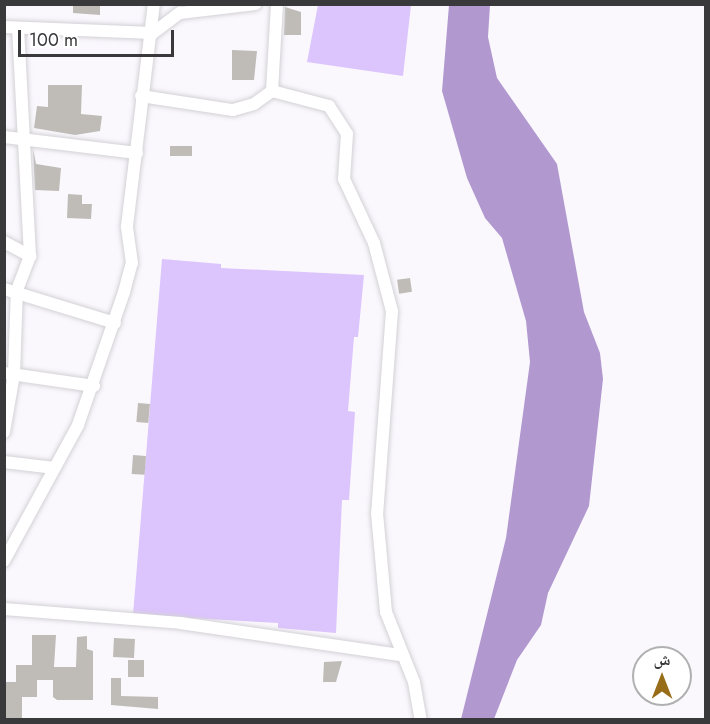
<!DOCTYPE html>
<html>
<head>
<meta charset="utf-8">
<style>
  body { margin:0 }
  #map { position:relative; width:710px; height:724px; overflow:hidden; background:#faf8fd; font-family:Jost,"Noto Naskh Arabic",sans-serif }
  div>[style] { position:absolute }
  .green>* { inset:0; background:#dcc4fd }
  .water>* { inset:0; background:#b199d0 }
  .building>* { inset:0; background:#bfbcb7; transform-origin:0 0 }
  .roads { filter:drop-shadow(0 0 2px #d3d1d6) drop-shadow(0 0 2px #d3d1d6) }
  .minor>* { height:12px; margin:-6px; padding:0 6px; transform-origin:6px; border-radius:6px; background:#fff }
  span { translate:-50% -50%; white-space:nowrap; text-align:center; line-height:1.15; -webkit-text-stroke:6px #fff; paint-order:stroke }
  .frame { position:absolute; inset:0; border:6px solid #39393b; pointer-events:none }
  .north { position:absolute; left:632px; top:646px; width:60px; height:60px; box-sizing:border-box; background:#fff; border:2px solid #b0b0b1; border-radius:50%; rotate:0deg; font-size:16px; font-weight:700; line-height:24px; text-align:center; color:#39393b }
  .north::after { content:''; display:block; margin:auto; width:21px; height:27px; background:#976d19; clip-path:polygon(50% 0,100% 100%,50% 72%,0 100%) }
  .scale { position:absolute; left:18px; top:30px; width:156px; height:27px; box-sizing:border-box; border:3px solid #39393b; border-top:0; padding-left:8px; font-size:18px; line-height:21px; white-space:nowrap; color:#39393b; -webkit-text-stroke:4px #fff; paint-order:stroke }
</style>
</head>
<body>
<div id="map">
  <div class="green">
    <i style="clip-path:polygon(318px 5px,411px 5px,403px 76px,307px 62px)"></i>
    <i style="clip-path:polygon(162px 259px,221px 264px,221px 268px,364px 275px,358px 337px,354px 337px,348px 411px,355px 412px,349px 500px,342px 500px,336px 633px,278px 628px,278px 623px,133px 615px)"></i>
  </div>
  <div class="water">
    <i style="clip-path:polygon(449px 5px,490px 5px,488px 37px,497px 78px,557px 164px,584px 312px,600px 353px,603px 379px,589px 506px,548px 593px,541px 625px,517px 660px,494px 719px,461px 719px,506px 538px,530px 362px,526px 321px,502px 238px,485px 218px,467px 178px,442px 91px)"></i>
  </div>
  <div class="building">
    <i style="clip-path:polygon(73px 4px,100px 4px,100px 15px,73px 13px)"></i>
    <i style="clip-path:polygon(285px 7px,301px 12px,301px 35px,284px 35px)"></i>
    <i style="clip-path:polygon(232px 50px,257px 51px,254px 80px,232px 80px)"></i>
    <i style="clip-path:polygon(48px 85px,82px 85px,81px 114px,102px 116px,100px 131px,75px 135px,34px 128px,37px 106px,48px 107px)"></i>
    <i style="left:170px;top:146px;width:22px;height:10px"></i>
    <i style="clip-path:polygon(33px 149px,36px 164px,61px 168px,59px 191px,35px 190px)"></i>
    <i style="clip-path:polygon(68px 194px,82px 195px,82px 204px,92px 204px,91px 219px,67px 218px)"></i>
    <i style="left:410px;top:278px;width:14px;height:13px;rotate:82deg"></i>
    <i style="left:138px;top:403px;width:12px;height:19px;rotate:5deg"></i>
    <i style="left:133px;top:455px;width:13px;height:19px;rotate:4deg"></i>
    <i style="clip-path:polygon(32px 635px,56px 635px,54px 667px,76px 667px,77px 637px,87px 636px,87px 649px,93px 651px,93px 700px,57px 700px,53px 697px,53px 680px,37px 680px,37px 697px,22px 697px,22px 718px,4px 720px,4px 682px,16px 682px,16px 665px,32px 665px)"></i>
    <i style="left:114px;top:638px;width:21px;height:19px;rotate:3deg"></i>
    <i style="left:128px;top:660px;width:16px;height:17px"></i>
    <i style="clip-path:polygon(342px 661px,336px 682px,323px 682px,324px 662px)"></i>
    <i style="clip-path:polygon(111px 678px,121px 678px,121px 696px,158px 697px,158px 709px,111px 705px)"></i>
  </div>
  <div class="roads">
    <div class="minor">
      <i style="left:4px;top:27px;width:149px;rotate:2.3deg"></i>
      <i style="left:153px;top:33px;width:34px;rotate:-37deg"></i>
      <i style="left:180px;top:13px;width:76px;rotate:-6.8deg"></i>
      <i style="left:272px;top:91px;width:59px;rotate:14.7deg"></i>
      <i style="left:329px;top:106px;width:33px;rotate:57deg"></i>
      <i style="left:347px;top:134px;width:45px;rotate:93.8deg"></i>
      <i style="left:344px;top:179px;width:71px;rotate:64.9deg"></i>
      <i style="left:374px;top:243px;width:70px;rotate:75.2deg"></i>
      <i style="left:392px;top:311px;width:203px;rotate:94.2deg"></i>
      <i style="left:377px;top:513px;width:99px;rotate:84.8deg"></i>
      <i style="left:386px;top:612px;width:75px;rotate:68.2deg"></i>
      <i style="left:414px;top:682px;width:39px;rotate:80deg"></i>
      <i style="left:141px;top:96px;width:93px;rotate:8.7deg"></i>
      <i style="left:233px;top:110px;width:22px;rotate:-16deg"></i>
      <i style="left:254px;top:104px;width:22px;rotate:-36deg"></i>
      <i style="left:272px;top:91px;width:87px;rotate:-86.7deg"></i>
      <i style="left:4px;top:137px;width:134px;rotate:6.9deg"></i>
      <i style="left:4px;top:242px;width:30px;rotate:28deg"></i>
      <i style="left:4px;top:289px;width:116px;rotate:17deg"></i>
      <i style="left:4px;top:373px;width:91px;rotate:8.2deg"></i>
      <i style="left:4px;top:432px;width:59px;rotate:-80.2deg"></i>
      <i style="left:14px;top:374px;width:84px;rotate:-88deg"></i>
      <i style="left:17px;top:290px;width:36px;rotate:-69deg"></i>
      <i style="left:30px;top:256px;width:228px;rotate:-93deg"></i>
      <i style="left:4px;top:462px;width:51px;rotate:6.7deg"></i>
      <i style="left:4px;top:561px;width:155px;rotate:-61.4deg"></i>
      <i style="left:78px;top:425px;width:141px;rotate:-70.9deg"></i>
      <i style="left:124px;top:292px;width:30px;rotate:-75deg"></i>
      <i style="left:132px;top:263px;width:37px;rotate:-98deg"></i>
      <i style="left:127px;top:226px;width:224px;rotate:-83.1deg"></i>
      <i style="left:4px;top:609px;width:177px;rotate:4.5deg"></i>
      <i style="left:180px;top:623px;width:222px;rotate:8.3deg"></i>
    </div>
  </div>
  <div class="frame"></div>
  <div class="north">ش</div>
  <div class="scale">100 m</div>
</div>
</body>
</html>
